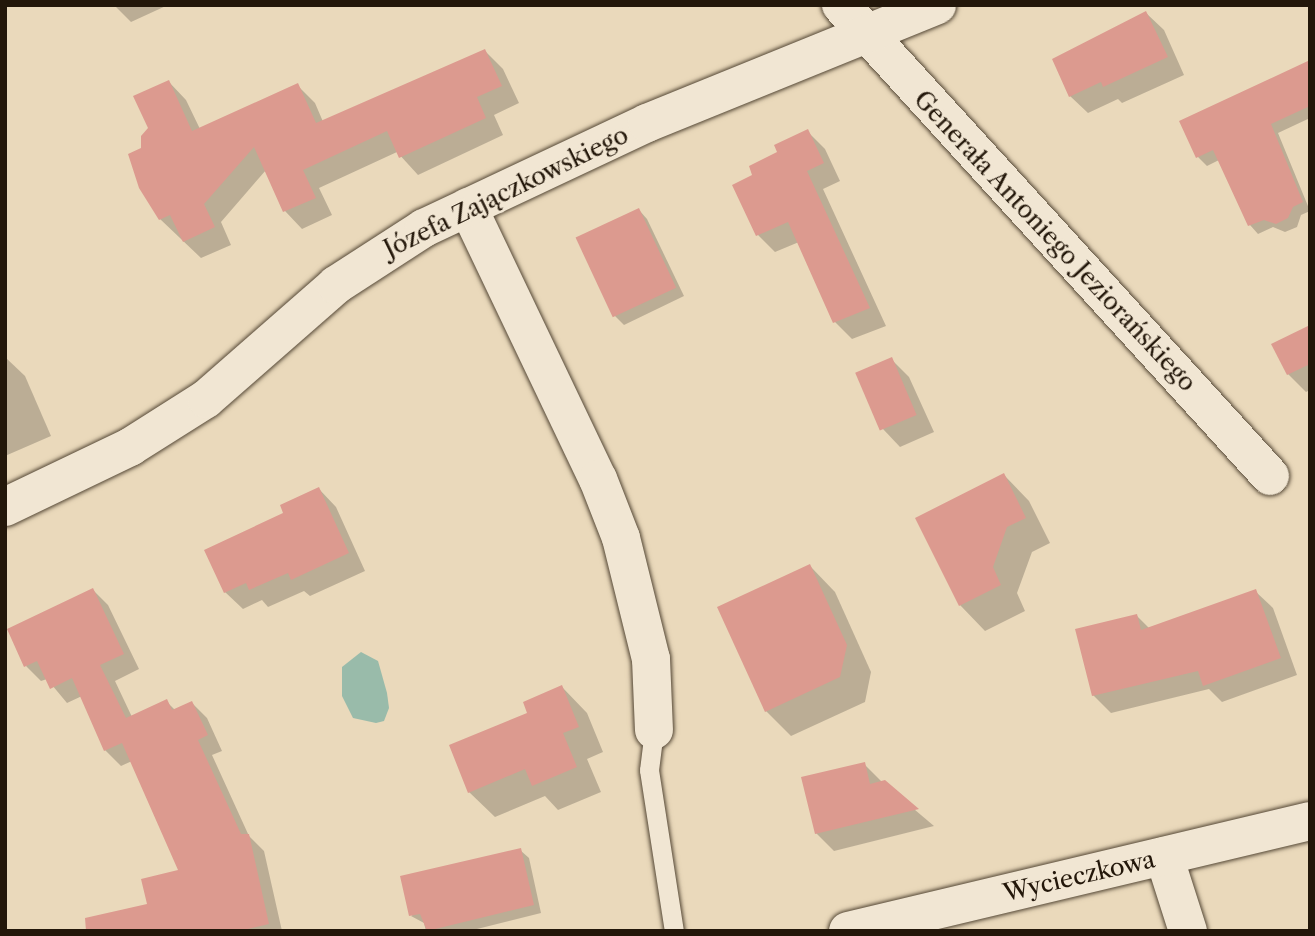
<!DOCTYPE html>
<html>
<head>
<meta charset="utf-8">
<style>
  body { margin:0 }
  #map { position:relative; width:1315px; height:936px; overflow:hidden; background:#ead9bb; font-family:"Libre Caslon Text",serif }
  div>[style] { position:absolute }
  .water>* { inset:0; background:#9ba }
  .shadow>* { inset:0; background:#0003 }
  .building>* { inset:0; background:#dc9a8f; transform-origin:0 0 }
  .roads { filter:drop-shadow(0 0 2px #554836) drop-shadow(0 0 2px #554836) }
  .lane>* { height:19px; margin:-9.5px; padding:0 9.5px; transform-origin:9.5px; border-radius:9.5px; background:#f1e6d3 }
  .street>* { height:38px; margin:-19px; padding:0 19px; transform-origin:19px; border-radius:19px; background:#f1e6d3 }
  .secondary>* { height:38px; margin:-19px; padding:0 19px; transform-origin:19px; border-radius:19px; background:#f1e6d3 }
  span { translate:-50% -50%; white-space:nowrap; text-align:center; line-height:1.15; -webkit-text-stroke:5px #f1e6d3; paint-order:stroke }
  .street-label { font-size:24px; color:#23170a }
  .frame { position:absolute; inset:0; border:7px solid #23170a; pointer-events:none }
</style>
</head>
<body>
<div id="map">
  <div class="water">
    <i style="clip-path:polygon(361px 652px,378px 661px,387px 693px,389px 708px,384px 721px,376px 723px,353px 718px,342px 696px,342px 667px)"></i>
  </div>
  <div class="shadow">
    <i style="clip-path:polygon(114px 5px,168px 5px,131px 22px)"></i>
    <i style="clip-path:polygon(1146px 13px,1164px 30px,1184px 75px,1122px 103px,1118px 99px,1088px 113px,1070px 96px)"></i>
    <i style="clip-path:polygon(485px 51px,503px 69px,519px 103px,494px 115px,503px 135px,418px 175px,397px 152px,319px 188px,332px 215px,302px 229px,285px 211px,266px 170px,221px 222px,231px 245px,201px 258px,160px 219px,143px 149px,169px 82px,186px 100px,200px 129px,297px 85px,315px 103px,324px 124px)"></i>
    <i style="clip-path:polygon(1310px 72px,1310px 118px,1278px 133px,1310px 211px,1301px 215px,1297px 227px,1285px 232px,1273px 227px,1258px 234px,1250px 225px,1219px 160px,1207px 166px,1198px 157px,1181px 122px)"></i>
    <i style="clip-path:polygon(807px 131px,825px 149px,840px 181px,823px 189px,886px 326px,852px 339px,835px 322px,799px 242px,775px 252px,758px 235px,755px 176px)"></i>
    <i style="clip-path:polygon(639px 210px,647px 219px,684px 296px,624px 325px,615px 316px)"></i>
    <i style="clip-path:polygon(1310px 327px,1310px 390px,1306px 392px,1288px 374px)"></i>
    <i style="clip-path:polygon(5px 357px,25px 376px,51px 436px,5px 456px)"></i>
    <i style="clip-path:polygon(892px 360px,909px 377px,934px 432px,900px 447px,883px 429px,858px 375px)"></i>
    <i style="clip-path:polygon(1004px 475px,1029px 501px,1050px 543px,1032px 552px,1017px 593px,1025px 611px,985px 631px,960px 605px)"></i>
    <i style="clip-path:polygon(319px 489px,336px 507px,365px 571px,310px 596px,304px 591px,268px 607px,262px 600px,243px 609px,225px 592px,286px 514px)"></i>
    <i style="clip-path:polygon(810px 566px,835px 592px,871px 672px,865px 702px,791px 736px,766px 711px)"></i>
    <i style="clip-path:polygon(93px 590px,108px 605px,139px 669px,115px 681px,132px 717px,167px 702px,175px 710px,192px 703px,207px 718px,222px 751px,212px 755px,249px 836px,264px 851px,282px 931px,125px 931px,181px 871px,132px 761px,121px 766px,105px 750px,82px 696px,67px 703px,47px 679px,41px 681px,26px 666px)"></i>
    <i style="clip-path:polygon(1255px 591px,1273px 608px,1297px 675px,1222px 702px,1209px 689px,1111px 713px,1093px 695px,1137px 616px,1150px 629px)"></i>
    <i style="clip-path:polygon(562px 687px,587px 713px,603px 752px,587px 759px,601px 792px,558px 810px,545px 796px,495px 817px,469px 792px,530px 714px)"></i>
    <i style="clip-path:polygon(864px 764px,882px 782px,934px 826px,834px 851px,816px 833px)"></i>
    <i style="clip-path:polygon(520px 850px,529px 858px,541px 913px,469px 931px,426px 931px,424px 923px,411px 916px)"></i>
  </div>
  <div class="building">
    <i style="clip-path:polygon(1146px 11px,1168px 57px,1103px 87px,1101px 82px,1069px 97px,1052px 59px)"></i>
    <i style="clip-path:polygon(485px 49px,502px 86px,477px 97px,486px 118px,399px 158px,387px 131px,303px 170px,316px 198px,283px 212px,254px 147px,204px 204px,215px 227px,183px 242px,170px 215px,159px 220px,139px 188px,128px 154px,141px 148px,141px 136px,148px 128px,133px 96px,169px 80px,192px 131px,298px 83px,316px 123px)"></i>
    <i style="clip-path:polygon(1310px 60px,1310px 106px,1271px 124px,1303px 202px,1293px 207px,1288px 218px,1276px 224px,1264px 220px,1248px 226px,1213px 150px,1196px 158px,1179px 121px)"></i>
    <i style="clip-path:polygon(808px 129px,824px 163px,807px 171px,870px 308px,833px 323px,788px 222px,756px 236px,732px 185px,752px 175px,749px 166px,777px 152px,774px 145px)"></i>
    <i style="left:639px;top:208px;width:88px;height:70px;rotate:65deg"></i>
    <i style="clip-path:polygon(1310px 325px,1310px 364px,1287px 375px,1271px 344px)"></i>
    <i style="left:892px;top:357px;width:63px;height:40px;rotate:67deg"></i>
    <i style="clip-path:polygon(1004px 473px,1026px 518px,1007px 527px,993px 567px,1001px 585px,959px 606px,915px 518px)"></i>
    <i style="clip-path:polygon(319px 487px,349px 553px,291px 580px,288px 573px,249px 590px,246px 583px,224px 593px,204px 550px,283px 513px,280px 505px)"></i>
    <i style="clip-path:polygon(810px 564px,847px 645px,840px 677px,765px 712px,717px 607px)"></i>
    <i style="clip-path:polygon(93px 588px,124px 654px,100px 665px,126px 718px,167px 699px,172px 710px,192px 701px,208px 735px,198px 740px,241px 834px,249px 834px,269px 924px,239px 931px,86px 931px,85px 918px,147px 904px,141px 879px,178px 870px,122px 743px,104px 751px,72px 678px,50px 689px,37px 661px,24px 667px,7px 629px)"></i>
    <i style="clip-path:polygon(1256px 589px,1281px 658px,1203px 686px,1198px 671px,1092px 696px,1075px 629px,1137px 614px,1141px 630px)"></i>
    <i style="clip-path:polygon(562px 685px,579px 727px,563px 733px,577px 767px,532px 786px,525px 769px,468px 793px,449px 745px,527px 713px,523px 702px)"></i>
    <i style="clip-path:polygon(865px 762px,870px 784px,885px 780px,919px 809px,815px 834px,801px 777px)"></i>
    <i style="clip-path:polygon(521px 848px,534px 905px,427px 931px,420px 914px,409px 916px,400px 876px)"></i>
  </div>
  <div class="roads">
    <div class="lane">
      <i style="left:654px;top:730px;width:40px;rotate:97.1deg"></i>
      <i style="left:649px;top:770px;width:163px;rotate:81.2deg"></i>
    </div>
    <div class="street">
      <i style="left:841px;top:5px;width:637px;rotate:47.67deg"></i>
      <i style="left:468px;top:207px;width:301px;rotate:64.5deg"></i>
      <i style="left:598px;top:479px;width:63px;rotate:68.7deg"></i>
      <i style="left:621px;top:538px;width:125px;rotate:76.1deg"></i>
      <i style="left:651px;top:659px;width:71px;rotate:87.6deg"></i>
      <i style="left:5px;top:507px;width:139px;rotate:-25.6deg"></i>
      <i style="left:130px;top:447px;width:90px;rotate:-32.3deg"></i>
      <i style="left:206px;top:399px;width:173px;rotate:-41.2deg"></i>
      <i style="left:336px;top:285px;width:105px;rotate:-32.9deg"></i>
      <i style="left:424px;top:228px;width:246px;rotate:-25.2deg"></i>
      <i style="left:647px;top:123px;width:313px;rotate:-22.1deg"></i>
      <i style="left:1164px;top:856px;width:79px;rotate:72.3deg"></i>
    </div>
    <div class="secondary">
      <i style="left:848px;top:931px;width:475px;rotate:-13.4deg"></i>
    </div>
  </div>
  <div class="street-label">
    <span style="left:506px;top:192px;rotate:-26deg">Józefa Zajączkowskiego</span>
    <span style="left:1055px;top:241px;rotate:47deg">Generała Antoniego Jeziorańskiego</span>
    <span style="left:1079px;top:876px;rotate:-13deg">Wycieczkowa</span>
  </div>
  <div class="frame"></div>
</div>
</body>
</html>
